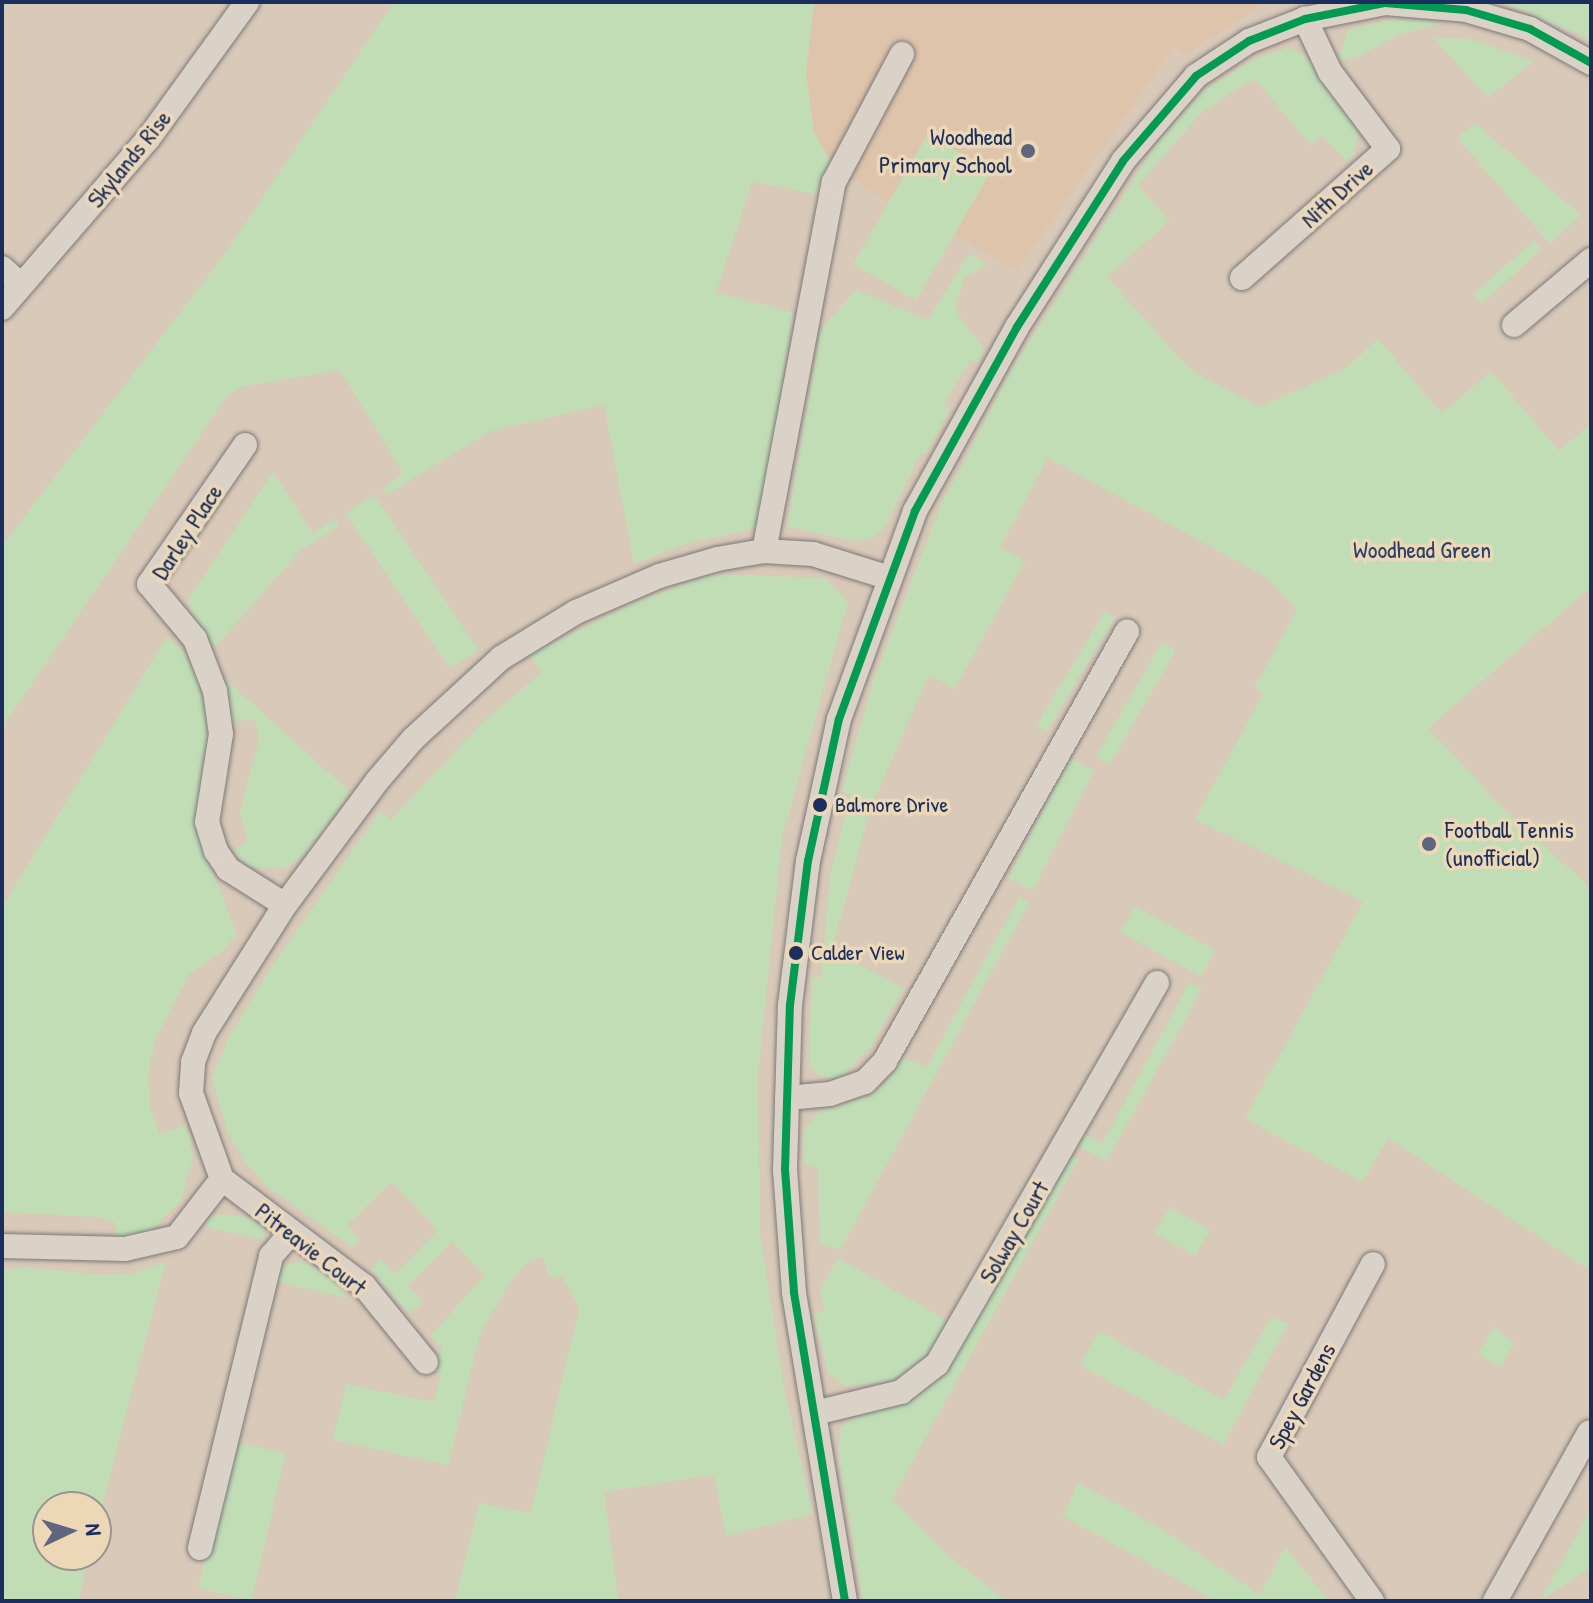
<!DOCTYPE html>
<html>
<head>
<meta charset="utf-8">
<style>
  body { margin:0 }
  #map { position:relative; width:1593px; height:1603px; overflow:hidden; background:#d9c9b8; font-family:"Patrick Hand",sans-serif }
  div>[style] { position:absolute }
  .built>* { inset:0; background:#ddc4ab }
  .green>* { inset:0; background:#c1ddb6; transform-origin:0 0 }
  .roads { filter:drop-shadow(0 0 2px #7d797a) drop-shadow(0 0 2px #7d797a) }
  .minor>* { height:24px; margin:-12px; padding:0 12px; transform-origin:12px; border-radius:12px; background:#dad2c6 }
  .bus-1>* { height:8px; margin:-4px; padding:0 4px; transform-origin:4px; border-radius:4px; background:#039a52 }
  .dots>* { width:22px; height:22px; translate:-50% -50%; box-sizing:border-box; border:4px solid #ecd8b6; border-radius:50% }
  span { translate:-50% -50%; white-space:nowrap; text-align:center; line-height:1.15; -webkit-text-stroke:7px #ecd8b6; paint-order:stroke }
  .bus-label { font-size:22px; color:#1b2f5e }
  .left { translate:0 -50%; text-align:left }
  .poi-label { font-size:24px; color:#1b2f5e }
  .right { translate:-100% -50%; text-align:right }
  .street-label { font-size:24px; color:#1b2f5e }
  .park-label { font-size:24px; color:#2a4267 }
  .frame { position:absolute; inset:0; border:4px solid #1b2f5e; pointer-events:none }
  .north { position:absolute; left:32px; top:1491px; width:80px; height:80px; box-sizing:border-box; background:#ecd8b6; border:2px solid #989493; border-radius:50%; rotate:86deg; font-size:22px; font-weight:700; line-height:32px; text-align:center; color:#1b2f5e }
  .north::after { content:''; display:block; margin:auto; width:28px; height:36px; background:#5e657e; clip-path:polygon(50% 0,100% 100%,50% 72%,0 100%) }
</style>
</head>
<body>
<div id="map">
  <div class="built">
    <i style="clip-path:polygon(814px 2px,1268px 2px,1184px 55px,1174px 46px,1017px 271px,955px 235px,991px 171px,928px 134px,888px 202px,834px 168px,814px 132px,806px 73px)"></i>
  </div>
  <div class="green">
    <i style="clip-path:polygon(394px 2px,814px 2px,806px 73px,814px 132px,834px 168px,822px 195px,752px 182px,716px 293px,793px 312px,760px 528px,692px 542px,634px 564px,604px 405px,491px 431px,386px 495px,383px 489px,403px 473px,340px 370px,241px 387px,227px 396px,2px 728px,2px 546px,224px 255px)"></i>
    <i style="clip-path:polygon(1501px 2px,1591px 2px,1591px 42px,1579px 34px)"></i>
    <i style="clip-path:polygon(1394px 19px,1444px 23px,1398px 35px,1355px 58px,1339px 60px,1348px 29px)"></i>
    <i style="clip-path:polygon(1433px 37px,1470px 39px,1534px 61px,1488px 98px)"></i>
    <i style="clip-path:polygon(1287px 48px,1305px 54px,1358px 128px,1354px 156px,1346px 161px,1323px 136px,1311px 145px,1256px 80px,1245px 84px,1201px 113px,1138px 185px,1169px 221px,1107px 277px,1189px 369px,1260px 407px,1346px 368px,1378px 339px,1442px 414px,1491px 371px,1559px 451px,1591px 424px,1591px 587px,1428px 728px,1498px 803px,1591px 889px,1591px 1271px,1388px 1138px,1363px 1182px,1245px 1119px,1363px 902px,1195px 819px,1263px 694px,1255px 687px,1297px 609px,1266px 577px,1048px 458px,1000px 547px,1025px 561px,955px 689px,929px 675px,870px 810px,832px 950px,904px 988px,871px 1046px,840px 1080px,817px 1075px,809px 1063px,812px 978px,821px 977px,830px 876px,850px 795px,842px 791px,873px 681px,942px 503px,1013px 367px,1157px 143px,1202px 92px,1255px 58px)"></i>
    <i style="clip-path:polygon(1475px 123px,1581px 215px,1550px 244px,1457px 138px)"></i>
    <i style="left:928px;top:134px;width:73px;height:150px;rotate:30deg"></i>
    <i style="left:1534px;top:240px;width:12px;height:82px;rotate:48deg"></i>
    <i style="clip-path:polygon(969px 254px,987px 264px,965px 277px,956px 302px,958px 315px,984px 349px,977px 363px,970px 360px,944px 404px,950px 409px,928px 452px,920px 454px,885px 527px,871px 539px,855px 541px,787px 527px,821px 329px,856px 290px,928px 320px)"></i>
    <i style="clip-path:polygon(273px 472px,313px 533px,335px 519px,339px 526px,301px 550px,216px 646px,192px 620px,188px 600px)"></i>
    <i style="left:374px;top:495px;width:187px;height:34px;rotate:56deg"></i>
    <i style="clip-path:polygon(713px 574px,825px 578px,848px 602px,782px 838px,758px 1074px,760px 1233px,785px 1393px,813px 1514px,726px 1536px,714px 1475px,604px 1492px,618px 1601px,455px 1601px,479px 1503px,531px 1513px,579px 1308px,562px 1276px,550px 1277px,543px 1257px,529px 1261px,511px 1281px,481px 1331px,448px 1465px,333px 1440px,346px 1384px,434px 1402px,441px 1372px,433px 1370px,442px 1348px,430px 1336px,485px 1276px,452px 1241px,408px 1286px,423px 1301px,410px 1314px,371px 1270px,380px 1259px,395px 1274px,438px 1230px,391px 1182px,347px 1225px,360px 1240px,352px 1247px,269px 1188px,246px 1163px,227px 1131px,212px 1078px,229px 1037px,275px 962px,380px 811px,391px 820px,481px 724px,542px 672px,530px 655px,635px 602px)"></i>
    <i style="left:1105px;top:611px;width:12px;height:133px;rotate:31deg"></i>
    <i style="clip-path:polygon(167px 637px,190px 658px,207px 701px,209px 744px,194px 825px,237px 934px,222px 952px,190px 973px,156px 1038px,148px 1073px,151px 1110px,159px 1134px,185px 1126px,190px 1137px,193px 1157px,181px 1201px,148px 1233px,116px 1240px,115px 1222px,96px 1217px,2px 1212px,2px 907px)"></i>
    <i style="left:1162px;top:642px;width:16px;height:133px;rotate:30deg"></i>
    <i style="clip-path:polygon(224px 678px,350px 792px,303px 856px,287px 868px,251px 867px,232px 852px,248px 840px,240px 812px,259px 740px,254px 719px,232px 722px)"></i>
    <i style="left:1070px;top:758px;width:27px;height:135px;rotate:27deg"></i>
    <i style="clip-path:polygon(1019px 897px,1029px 903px,840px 1250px,820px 1244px,818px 1168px,804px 1164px,803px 1131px,818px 1112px,867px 1097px,885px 1084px,903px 1058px,927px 1067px)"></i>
    <i style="left:1135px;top:906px;width:92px;height:30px;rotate:29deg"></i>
    <i style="clip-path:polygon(1189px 983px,1202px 989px,1107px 1161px,1074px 1144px,1081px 1132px,1102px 1144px)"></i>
    <i style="clip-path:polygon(1070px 1155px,1079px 1158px,892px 1499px,945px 1553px,1007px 1601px,863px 1601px,838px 1452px,841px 1427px,857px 1414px,909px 1403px,945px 1374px)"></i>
    <i style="left:1169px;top:1207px;width:47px;height:30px;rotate:29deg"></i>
    <i style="clip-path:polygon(219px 1214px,249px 1217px,263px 1226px,265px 1240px,206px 1227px,208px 1218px)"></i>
    <i style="clip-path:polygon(838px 1258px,948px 1321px,929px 1353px,892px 1381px,845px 1386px,828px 1373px,813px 1314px,825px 1310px,820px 1290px)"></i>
    <i style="clip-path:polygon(303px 1260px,337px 1283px,347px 1298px,273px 1281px,283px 1267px)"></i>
    <i style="clip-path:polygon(166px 1261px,96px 1530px,96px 1507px,48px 1507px,48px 1555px,90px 1555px,78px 1601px,2px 1601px,2px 1270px,24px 1267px,102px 1275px,135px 1273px)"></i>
    <i style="clip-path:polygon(1271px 1317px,1288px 1324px,1223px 1445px,1080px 1365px,1099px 1331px,1224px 1400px)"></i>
    <i style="clip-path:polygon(1494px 1327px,1514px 1343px,1501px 1367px,1478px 1354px)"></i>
    <i style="left:232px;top:1441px;width:55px;height:151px;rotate:13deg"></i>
    <i style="clip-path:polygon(1078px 1483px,1157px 1526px,1260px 1595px,1285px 1547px,1329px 1601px,1216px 1601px,1063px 1516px)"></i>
    <i style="clip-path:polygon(1591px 1509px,1591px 1567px,1540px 1601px,1567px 1553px)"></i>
  </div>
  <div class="roads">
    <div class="minor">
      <i style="left:2px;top:268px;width:25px;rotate:42deg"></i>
      <i style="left:1242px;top:278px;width:195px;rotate:-41.5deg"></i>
      <i style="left:1388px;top:149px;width:96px;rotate:-127deg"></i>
      <i style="left:1330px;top:72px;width:59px;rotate:-115.3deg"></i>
      <i style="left:2px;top:308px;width:223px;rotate:-49.2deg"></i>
      <i style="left:148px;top:139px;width:169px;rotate:-54.1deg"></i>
      <i style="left:1514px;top:325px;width:101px;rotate:-40.2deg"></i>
      <i style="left:245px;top:445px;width:169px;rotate:124.6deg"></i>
      <i style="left:149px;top:584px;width:72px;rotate:50.1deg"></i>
      <i style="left:195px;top:639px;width:56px;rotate:69deg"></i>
      <i style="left:215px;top:691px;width:43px;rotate:82.1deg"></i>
      <i style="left:221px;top:734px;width:89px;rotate:99deg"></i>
      <i style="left:207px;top:822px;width:30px;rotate:73deg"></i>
      <i style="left:216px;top:851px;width:22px;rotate:56deg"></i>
      <i style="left:228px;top:869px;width:67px;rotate:32.3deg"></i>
      <i style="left:764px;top:551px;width:376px;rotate:-79.3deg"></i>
      <i style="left:834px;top:182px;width:145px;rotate:-62deg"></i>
      <i style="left:787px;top:1098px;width:43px;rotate:-5.3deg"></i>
      <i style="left:830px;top:1094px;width:37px;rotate:-19deg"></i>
      <i style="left:865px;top:1082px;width:29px;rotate:-46deg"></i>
      <i style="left:885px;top:1061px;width:493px;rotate:-60.6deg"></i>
      <i style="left:222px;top:1179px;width:178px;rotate:37deg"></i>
      <i style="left:364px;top:1286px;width:98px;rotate:50.8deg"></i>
      <i style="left:2px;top:1246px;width:123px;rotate:1.4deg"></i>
      <i style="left:125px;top:1249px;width:53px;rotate:-13deg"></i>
      <i style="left:177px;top:1237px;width:73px;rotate:-52.2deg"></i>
      <i style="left:222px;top:1179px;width:91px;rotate:-109.8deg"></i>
      <i style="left:191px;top:1093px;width:31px;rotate:-86deg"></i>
      <i style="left:193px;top:1062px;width:31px;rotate:-69deg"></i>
      <i style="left:204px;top:1033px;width:151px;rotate:-57.7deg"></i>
      <i style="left:285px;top:905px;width:154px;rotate:-53.4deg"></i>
      <i style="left:377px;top:781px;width:55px;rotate:-49.4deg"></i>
      <i style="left:413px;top:739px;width:120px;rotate:-42.6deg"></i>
      <i style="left:501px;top:658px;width:88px;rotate:-31.5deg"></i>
      <i style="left:576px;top:612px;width:90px;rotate:-23.4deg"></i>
      <i style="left:659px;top:576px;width:60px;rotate:-16.3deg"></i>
      <i style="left:717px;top:559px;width:48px;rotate:-9.7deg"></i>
      <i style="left:764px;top:551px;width:49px;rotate:3.5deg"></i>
      <i style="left:813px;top:554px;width:81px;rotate:17.3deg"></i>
      <i style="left:815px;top:1413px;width:89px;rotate:-13.7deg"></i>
      <i style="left:901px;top:1392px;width:46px;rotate:-37.9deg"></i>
      <i style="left:937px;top:1364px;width:440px;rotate:-60deg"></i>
      <i style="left:200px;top:1548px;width:301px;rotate:-76.3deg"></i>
      <i style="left:271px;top:1256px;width:29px;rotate:-49deg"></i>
      <i style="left:845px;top:1601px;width:313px;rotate:-99.4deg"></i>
      <i style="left:794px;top:1292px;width:122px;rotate:-94.2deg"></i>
      <i style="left:785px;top:1170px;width:165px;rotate:-88.3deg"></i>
      <i style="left:790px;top:1005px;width:145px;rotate:-82.9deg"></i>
      <i style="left:808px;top:861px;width:145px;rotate:-77.7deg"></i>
      <i style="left:839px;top:719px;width:221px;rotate:-69.9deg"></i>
      <i style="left:915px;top:511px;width:210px;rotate:-61deg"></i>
      <i style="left:1017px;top:327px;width:197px;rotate:-57.4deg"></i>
      <i style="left:1123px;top:161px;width:112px;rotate:-49.3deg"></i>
      <i style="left:1196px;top:76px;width:64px;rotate:-33.4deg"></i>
      <i style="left:1249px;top:41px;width:60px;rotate:-21.4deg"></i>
      <i style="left:1305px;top:19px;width:82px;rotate:-11.3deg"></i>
      <i style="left:1385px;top:3px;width:81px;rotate:4.9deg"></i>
      <i style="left:1466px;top:10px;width:67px;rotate:16.5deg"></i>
      <i style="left:1530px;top:29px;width:70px;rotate:29.1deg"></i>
      <i style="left:1372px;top:1601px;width:177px;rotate:-125.6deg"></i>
      <i style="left:1269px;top:1457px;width:219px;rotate:-61.7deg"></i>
      <i style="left:1495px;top:1601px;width:193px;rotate:-60.8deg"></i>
    </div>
  </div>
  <div class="bus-1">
    <i style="left:845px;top:1601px;width:313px;rotate:-99.4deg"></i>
    <i style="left:794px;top:1292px;width:122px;rotate:-94.2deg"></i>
    <i style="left:785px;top:1170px;width:165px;rotate:-88.3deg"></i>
    <i style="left:790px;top:1005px;width:145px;rotate:-82.9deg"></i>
    <i style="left:808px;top:861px;width:145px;rotate:-77.7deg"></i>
    <i style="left:839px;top:719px;width:221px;rotate:-69.9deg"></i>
    <i style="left:915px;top:511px;width:210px;rotate:-61deg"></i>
    <i style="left:1017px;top:327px;width:197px;rotate:-57.4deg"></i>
    <i style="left:1123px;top:161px;width:112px;rotate:-49.3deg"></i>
    <i style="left:1196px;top:76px;width:64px;rotate:-33.4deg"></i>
    <i style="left:1249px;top:41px;width:60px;rotate:-21.4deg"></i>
    <i style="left:1305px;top:19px;width:82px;rotate:-11.3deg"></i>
    <i style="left:1385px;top:3px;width:81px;rotate:4.9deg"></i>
    <i style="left:1466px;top:10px;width:67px;rotate:16.5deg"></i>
    <i style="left:1530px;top:29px;width:70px;rotate:29.1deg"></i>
  </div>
  <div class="dots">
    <i style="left:1028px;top:151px;background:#5e657e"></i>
    <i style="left:820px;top:805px;background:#1b2f5e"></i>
    <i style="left:1429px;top:844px;background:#5e657e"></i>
    <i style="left:796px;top:953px;background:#1b2f5e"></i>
  </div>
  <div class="bus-label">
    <span class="left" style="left:835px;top:805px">Balmore Drive</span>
    <span class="left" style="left:811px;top:953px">Calder View</span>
  </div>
  <div class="poi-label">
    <span class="right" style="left:1012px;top:151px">Woodhead<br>Primary School</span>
    <span class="left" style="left:1445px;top:844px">Football Tennis<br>(unofficial)</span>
  </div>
  <div class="street-label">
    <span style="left:129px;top:159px;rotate:-51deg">Skylands Rise</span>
    <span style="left:1337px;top:194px;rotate:-42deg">Nith Drive</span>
    <span style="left:187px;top:532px;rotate:-57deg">Darley Place</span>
    <span style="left:1014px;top:1232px;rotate:-60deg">Solway Court</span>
    <span style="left:311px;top:1249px;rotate:38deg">Pitreavie Court</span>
    <span style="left:1302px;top:1396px;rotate:-62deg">Spey Gardens</span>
  </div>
  <div class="park-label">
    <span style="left:1422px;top:550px">Woodhead Green</span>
  </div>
  <div class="frame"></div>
  <div class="north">N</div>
</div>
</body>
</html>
